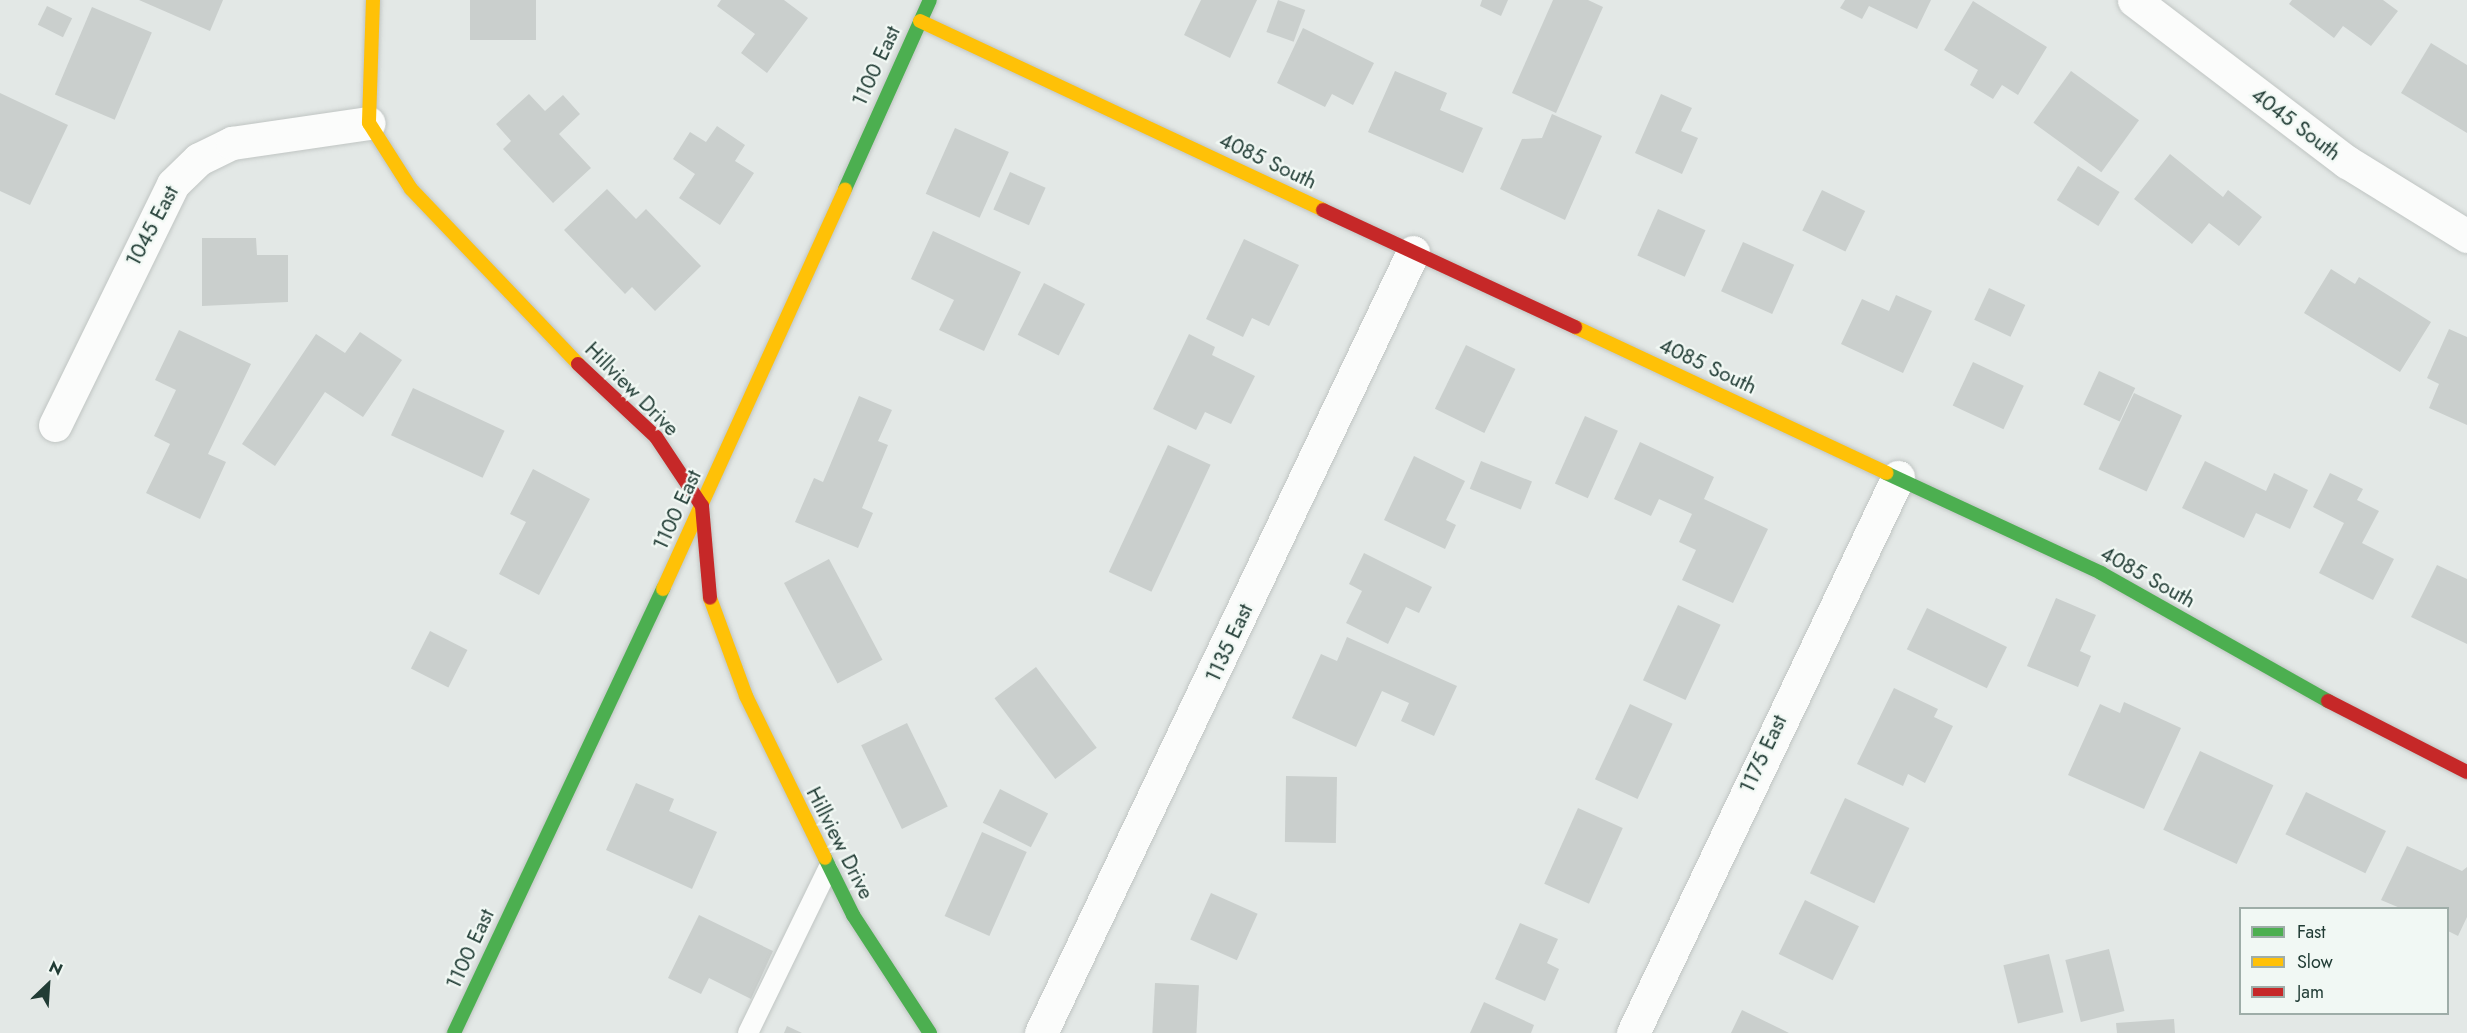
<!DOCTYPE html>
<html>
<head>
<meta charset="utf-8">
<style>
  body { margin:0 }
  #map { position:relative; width:2467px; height:1033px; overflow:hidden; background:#e3e8e6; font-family:Jost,sans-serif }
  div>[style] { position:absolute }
  .building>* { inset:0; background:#cacfcd; transform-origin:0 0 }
  .roads { filter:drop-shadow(0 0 2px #c0c5c3) drop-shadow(0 0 2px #c0c5c3) }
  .lane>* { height:20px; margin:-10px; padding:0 10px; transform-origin:10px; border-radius:10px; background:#fbfcfb }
  .street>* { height:33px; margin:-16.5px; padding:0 16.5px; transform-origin:16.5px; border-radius:16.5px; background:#fbfcfb }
  .fast>* { height:14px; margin:-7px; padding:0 7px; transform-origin:7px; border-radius:7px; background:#4caf50 }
  .slow>* { height:14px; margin:-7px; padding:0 7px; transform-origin:7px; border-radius:7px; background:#ffc107 }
  .jam>* { height:14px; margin:-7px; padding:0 7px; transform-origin:7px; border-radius:7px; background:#c62828 }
  span { translate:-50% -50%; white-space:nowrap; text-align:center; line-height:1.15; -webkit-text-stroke:4.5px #f1f8f4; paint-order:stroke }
  .street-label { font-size:21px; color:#213c35 }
  .legend { position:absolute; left:2239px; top:907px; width:210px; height:108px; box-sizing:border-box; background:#f1f8f4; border:2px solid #9eada8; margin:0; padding:8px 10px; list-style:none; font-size:18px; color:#213c35 }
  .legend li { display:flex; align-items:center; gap:12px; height:30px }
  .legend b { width:30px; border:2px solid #9eada8 }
  .north { position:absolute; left:18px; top:955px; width:60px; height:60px; -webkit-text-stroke:4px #f1f8f4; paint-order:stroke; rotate:25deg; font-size:16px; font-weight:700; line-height:24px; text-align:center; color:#213c35 }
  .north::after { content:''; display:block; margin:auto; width:21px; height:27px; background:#213c35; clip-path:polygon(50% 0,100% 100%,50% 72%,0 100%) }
</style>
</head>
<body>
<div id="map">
  <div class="building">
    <i style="clip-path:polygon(139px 0,223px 0,210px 31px)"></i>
    <i style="left:470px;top:0;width:66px;height:40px"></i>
    <i style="clip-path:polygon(721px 0,784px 0,808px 18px,767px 73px,741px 53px,755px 34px,717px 6px)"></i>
    <i style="clip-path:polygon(1201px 0,1257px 0,1230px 58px,1184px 35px)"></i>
    <i style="left:1278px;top:0;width:29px;height:34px;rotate:20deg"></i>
    <i style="clip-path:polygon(1482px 0,1508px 0,1501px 16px,1480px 6px)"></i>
    <i style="clip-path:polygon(1553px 0,1588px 0,1603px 7px,1556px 113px,1512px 93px)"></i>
    <i style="clip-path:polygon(1845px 0,1931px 0,1917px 29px,1869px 6px,1862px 19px,1840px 8px)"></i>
    <i style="clip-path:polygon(2292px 0,2383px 0,2398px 11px,2371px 46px,2343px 26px,2334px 38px,2289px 4px)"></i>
    <i style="clip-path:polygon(1973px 1px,2047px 47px,2018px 95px,2002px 85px,1993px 99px,1970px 85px,1978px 70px,1944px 50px)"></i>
    <i style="left:47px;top:6px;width:28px;height:21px;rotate:26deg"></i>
    <i style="left:92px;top:7px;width:65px;height:95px;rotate:23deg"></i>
    <i style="clip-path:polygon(1303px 28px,1374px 63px,1353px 105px,1332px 94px,1325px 107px,1277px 83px)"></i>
    <i style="clip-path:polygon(2431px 43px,2467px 65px,2467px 133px,2401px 93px)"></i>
    <i style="clip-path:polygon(1395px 71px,1447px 93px,1440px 110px,1483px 128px,1463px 173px,1368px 132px)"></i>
    <i style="left:2071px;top:71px;width:84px;height:64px;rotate:36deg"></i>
    <i style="clip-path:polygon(0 93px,68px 125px,30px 205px,0 191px)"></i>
    <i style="clip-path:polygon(529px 94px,545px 111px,563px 95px,580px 114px,559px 134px,591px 168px,553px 203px,503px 149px,511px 141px,496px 124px)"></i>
    <i style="clip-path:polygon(1661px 94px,1692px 108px,1681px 131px,1698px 138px,1682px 174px,1635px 153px)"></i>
    <i style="clip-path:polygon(1552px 114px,1602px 136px,1565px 220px,1500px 189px,1522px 139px,1542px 138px)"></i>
    <i style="clip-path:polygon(717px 126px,745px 145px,735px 161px,754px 173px,720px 225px,679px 198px,695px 174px,673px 159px,690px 132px,706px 142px)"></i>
    <i style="left:955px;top:128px;width:59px;height:72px;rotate:24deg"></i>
    <i style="clip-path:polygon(2170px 154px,2223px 197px,2228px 190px,2262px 217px,2239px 246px,2209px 223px,2192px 244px,2134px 199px)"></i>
    <i style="left:2078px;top:166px;width:49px;height:40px;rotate:32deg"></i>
    <i style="left:1010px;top:172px;width:39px;height:41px;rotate:24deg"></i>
    <i style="clip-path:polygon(607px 189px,636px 219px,646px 209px,701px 266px,655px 311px,632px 287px,625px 294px,564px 230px)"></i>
    <i style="left:1822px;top:190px;width:48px;height:45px;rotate:26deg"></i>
    <i style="left:1658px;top:209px;width:52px;height:51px;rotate:24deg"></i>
    <i style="clip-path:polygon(933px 231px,1021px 272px,984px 351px,939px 330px,954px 300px,911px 279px)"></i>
    <i style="clip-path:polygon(202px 238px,256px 238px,257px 255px,288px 255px,288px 302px,202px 306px)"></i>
    <i style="clip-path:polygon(1244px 239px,1299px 265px,1269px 326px,1252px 318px,1243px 337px,1206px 319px)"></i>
    <i style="left:1743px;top:242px;width:56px;height:54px;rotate:24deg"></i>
    <i style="clip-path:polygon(2331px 269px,2355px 284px,2359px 277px,2431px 322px,2400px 372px,2304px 313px)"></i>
    <i style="left:1044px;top:283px;width:46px;height:58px;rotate:27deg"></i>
    <i style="left:1989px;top:288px;width:40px;height:35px;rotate:25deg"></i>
    <i style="clip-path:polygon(1896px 295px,1932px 311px,1903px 373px,1841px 344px,1862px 299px,1889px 311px)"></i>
    <i style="clip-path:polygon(2449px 329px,2467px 337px,2467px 425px,2429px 408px,2439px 384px,2427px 378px)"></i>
    <i style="clip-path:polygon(179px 330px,251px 364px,208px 454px,226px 462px,200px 519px,146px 493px,170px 444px,154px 436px,176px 390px,155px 380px)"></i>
    <i style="clip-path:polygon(360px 332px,402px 360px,363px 417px,325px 392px,275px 466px,242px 444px,316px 334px,345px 353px)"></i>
    <i style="clip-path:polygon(1189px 334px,1215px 347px,1212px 355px,1255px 376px,1231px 424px,1205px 412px,1196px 430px,1153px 409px)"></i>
    <i style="left:1466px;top:345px;width:55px;height:71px;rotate:26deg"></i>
    <i style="left:1973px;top:362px;width:56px;height:48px;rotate:25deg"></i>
    <i style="left:2099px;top:371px;width:40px;height:37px;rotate:25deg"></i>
    <i style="left:413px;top:388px;width:101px;height:52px;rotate:25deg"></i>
    <i style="left:2134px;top:393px;width:53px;height:84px;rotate:25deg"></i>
    <i style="clip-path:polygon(859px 396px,892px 410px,878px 441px,888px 445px,862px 508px,873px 513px,858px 548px,795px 522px,814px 478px,823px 482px)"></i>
    <i style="left:1585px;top:416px;width:36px;height:74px;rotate:24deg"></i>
    <i style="clip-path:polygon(1640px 442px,1714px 477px,1704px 499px,1768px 529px,1733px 603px,1682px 580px,1696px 550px,1679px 542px,1692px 514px,1659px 499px,1651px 516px,1614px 499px)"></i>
    <i style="left:1168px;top:445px;width:47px;height:140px;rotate:25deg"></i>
    <i style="clip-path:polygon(1414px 456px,1465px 481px,1446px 520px,1456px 525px,1445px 549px,1384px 520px)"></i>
    <i style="left:1481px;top:461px;width:55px;height:30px;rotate:22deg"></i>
    <i style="clip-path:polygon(2205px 461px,2266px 491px,2274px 473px,2308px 490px,2290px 529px,2256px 513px,2244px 538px,2182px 508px)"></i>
    <i style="clip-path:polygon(533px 469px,590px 499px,539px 595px,499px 574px,526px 522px,510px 514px)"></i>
    <i style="clip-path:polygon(2330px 473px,2363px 489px,2357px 500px,2379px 511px,2362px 543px,2394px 559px,2373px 600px,2319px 573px,2344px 523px,2313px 507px)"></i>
    <i style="clip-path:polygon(1364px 553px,1432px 587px,1419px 613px,1406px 607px,1388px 644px,1346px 623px,1362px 591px,1349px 584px)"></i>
    <i style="left:829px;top:559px;width:114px;height:51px;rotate:62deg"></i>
    <i style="clip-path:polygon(2437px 565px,2467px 579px,2467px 644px,2411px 617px)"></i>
    <i style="clip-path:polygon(2056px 598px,2096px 615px,2080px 651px,2091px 656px,2078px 687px,2027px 666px)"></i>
    <i style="left:1678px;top:605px;width:47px;height:83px;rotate:25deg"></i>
    <i style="left:1927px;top:608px;width:89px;height:46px;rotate:26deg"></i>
    <i style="left:430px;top:631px;width:42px;height:42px;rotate:27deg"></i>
    <i style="clip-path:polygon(1347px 637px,1457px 686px,1434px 736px,1401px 721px,1409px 703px,1382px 691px,1356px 747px,1292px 718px,1321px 654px,1337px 661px)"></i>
    <i style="left:1036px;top:667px;width:101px;height:52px;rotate:53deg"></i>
    <i style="clip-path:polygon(1894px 688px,1938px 709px,1934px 717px,1953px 726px,1925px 783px,1908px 774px,1903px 786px,1857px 764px)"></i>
    <i style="clip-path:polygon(2124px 702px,2181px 728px,2144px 809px,2068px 775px,2100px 704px,2120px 713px)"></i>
    <i style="left:1630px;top:704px;width:47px;height:83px;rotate:25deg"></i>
    <i style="left:907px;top:723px;width:93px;height:51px;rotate:64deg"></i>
    <i style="left:2200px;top:751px;width:81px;height:87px;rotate:25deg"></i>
    <i style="left:1286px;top:776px;width:51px;height:66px;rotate:1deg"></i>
    <i style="clip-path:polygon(636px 783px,674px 799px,669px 811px,717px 832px,692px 889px,606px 850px)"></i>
    <i style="left:1000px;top:789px;width:54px;height:38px;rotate:27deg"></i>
    <i style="left:2306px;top:792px;width:89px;height:47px;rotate:26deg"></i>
    <i style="left:1845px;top:798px;width:71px;height:83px;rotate:25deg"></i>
    <i style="left:1578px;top:808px;width:49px;height:83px;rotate:24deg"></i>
    <i style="left:982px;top:832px;width:49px;height:92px;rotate:24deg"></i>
    <i style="clip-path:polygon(2407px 846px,2462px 871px,2467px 867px,2467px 917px,2458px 936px,2448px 931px,2448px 908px,2400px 908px,2381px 900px)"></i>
    <i style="left:1211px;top:893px;width:51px;height:51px;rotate:24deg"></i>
    <i style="left:1805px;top:900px;width:60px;height:60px;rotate:26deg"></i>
    <i style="clip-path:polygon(699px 915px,773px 951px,751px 999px,709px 978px,701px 994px,668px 978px)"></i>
    <i style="clip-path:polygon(1520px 923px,1558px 939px,1547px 963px,1559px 969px,1545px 1001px,1495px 979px)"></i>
    <i style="left:2109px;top:949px;width:64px;height:45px;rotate:76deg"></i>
    <i style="left:2049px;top:954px;width:60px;height:47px;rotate:76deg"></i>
    <i style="left:1155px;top:983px;width:44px;height:50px;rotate:3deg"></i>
    <i style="clip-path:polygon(1484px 1002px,1534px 1025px,1531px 1033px,1470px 1033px)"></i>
    <i style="clip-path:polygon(1742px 1010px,1789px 1033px,1731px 1033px)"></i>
    <i style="clip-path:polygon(2174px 1019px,2175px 1033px,2117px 1033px,2116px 1023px)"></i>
    <i style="clip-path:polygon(787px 1026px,802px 1033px,784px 1033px)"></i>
  </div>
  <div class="roads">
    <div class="lane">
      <i style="left:748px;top:1033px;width:182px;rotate:-64deg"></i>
    </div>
    <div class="street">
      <i style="left:2134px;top:0;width:268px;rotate:37.3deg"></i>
      <i style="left:2347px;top:162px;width:141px;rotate:31.7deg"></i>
      <i style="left:55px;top:425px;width:268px;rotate:-63.9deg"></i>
      <i style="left:173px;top:184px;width:36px;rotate:-44deg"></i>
      <i style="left:199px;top:159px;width:37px;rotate:-26deg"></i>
      <i style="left:232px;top:143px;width:138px;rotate:-8.3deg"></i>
      <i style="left:1041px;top:1033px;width:865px;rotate:-64.53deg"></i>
      <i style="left:1633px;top:1033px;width:616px;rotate:-64.52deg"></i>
    </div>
    <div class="fast">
      <i style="left:845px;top:189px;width:207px;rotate:-65.8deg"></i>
      <i style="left:1886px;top:473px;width:237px;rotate:24.9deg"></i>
      <i style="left:2101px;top:573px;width:261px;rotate:29.4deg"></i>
      <i style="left:825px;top:858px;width:64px;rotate:63.8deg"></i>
      <i style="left:853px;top:915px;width:141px;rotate:56.9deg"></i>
      <i style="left:454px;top:1033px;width:491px;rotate:-64.8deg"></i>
    </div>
    <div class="slow">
      <i style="left:373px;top:0;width:123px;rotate:91.9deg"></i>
      <i style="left:369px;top:123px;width:78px;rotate:57.5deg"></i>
      <i style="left:411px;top:189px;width:242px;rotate:46.3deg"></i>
      <i style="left:920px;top:21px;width:445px;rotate:25.1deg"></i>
      <i style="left:1575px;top:327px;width:344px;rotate:25.1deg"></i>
      <i style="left:663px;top:589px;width:439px;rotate:-65.5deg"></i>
      <i style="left:710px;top:598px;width:104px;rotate:69.8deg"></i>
      <i style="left:746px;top:696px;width:180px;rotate:64deg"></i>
    </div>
    <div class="jam">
      <i style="left:1323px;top:210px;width:278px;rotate:24.9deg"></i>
      <i style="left:578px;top:364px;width:107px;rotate:43.1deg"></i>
      <i style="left:656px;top:437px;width:83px;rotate:56.3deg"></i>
      <i style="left:702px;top:506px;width:92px;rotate:85deg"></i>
      <i style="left:2328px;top:701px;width:156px;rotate:27.1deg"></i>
    </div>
  </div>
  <div class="street-label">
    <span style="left:876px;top:66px;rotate:-65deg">1100 East</span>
    <span style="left:2296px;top:124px;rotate:37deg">4045 South</span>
    <span style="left:1268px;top:161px;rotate:25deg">4085 South</span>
    <span style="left:152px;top:226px;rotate:-62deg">1045 East</span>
    <span style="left:1708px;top:366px;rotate:25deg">4085 South</span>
    <span style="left:632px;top:389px;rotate:45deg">Hillview Drive</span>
    <span style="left:677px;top:510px;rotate:-65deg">1100 East</span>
    <span style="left:2148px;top:577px;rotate:29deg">4085 South</span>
    <span style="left:1229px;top:643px;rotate:-65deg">1135 East</span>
    <span style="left:1763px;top:754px;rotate:-65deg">1175 East</span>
    <span style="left:840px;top:843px;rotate:63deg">Hillview Drive</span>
    <span style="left:470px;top:949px;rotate:-65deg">1100 East</span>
  </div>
  <ul class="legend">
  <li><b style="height:8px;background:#4caf50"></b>Fast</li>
  <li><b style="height:8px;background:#ffc107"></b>Slow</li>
  <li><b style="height:8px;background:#c62828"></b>Jam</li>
  </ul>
  <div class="north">N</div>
</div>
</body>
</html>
